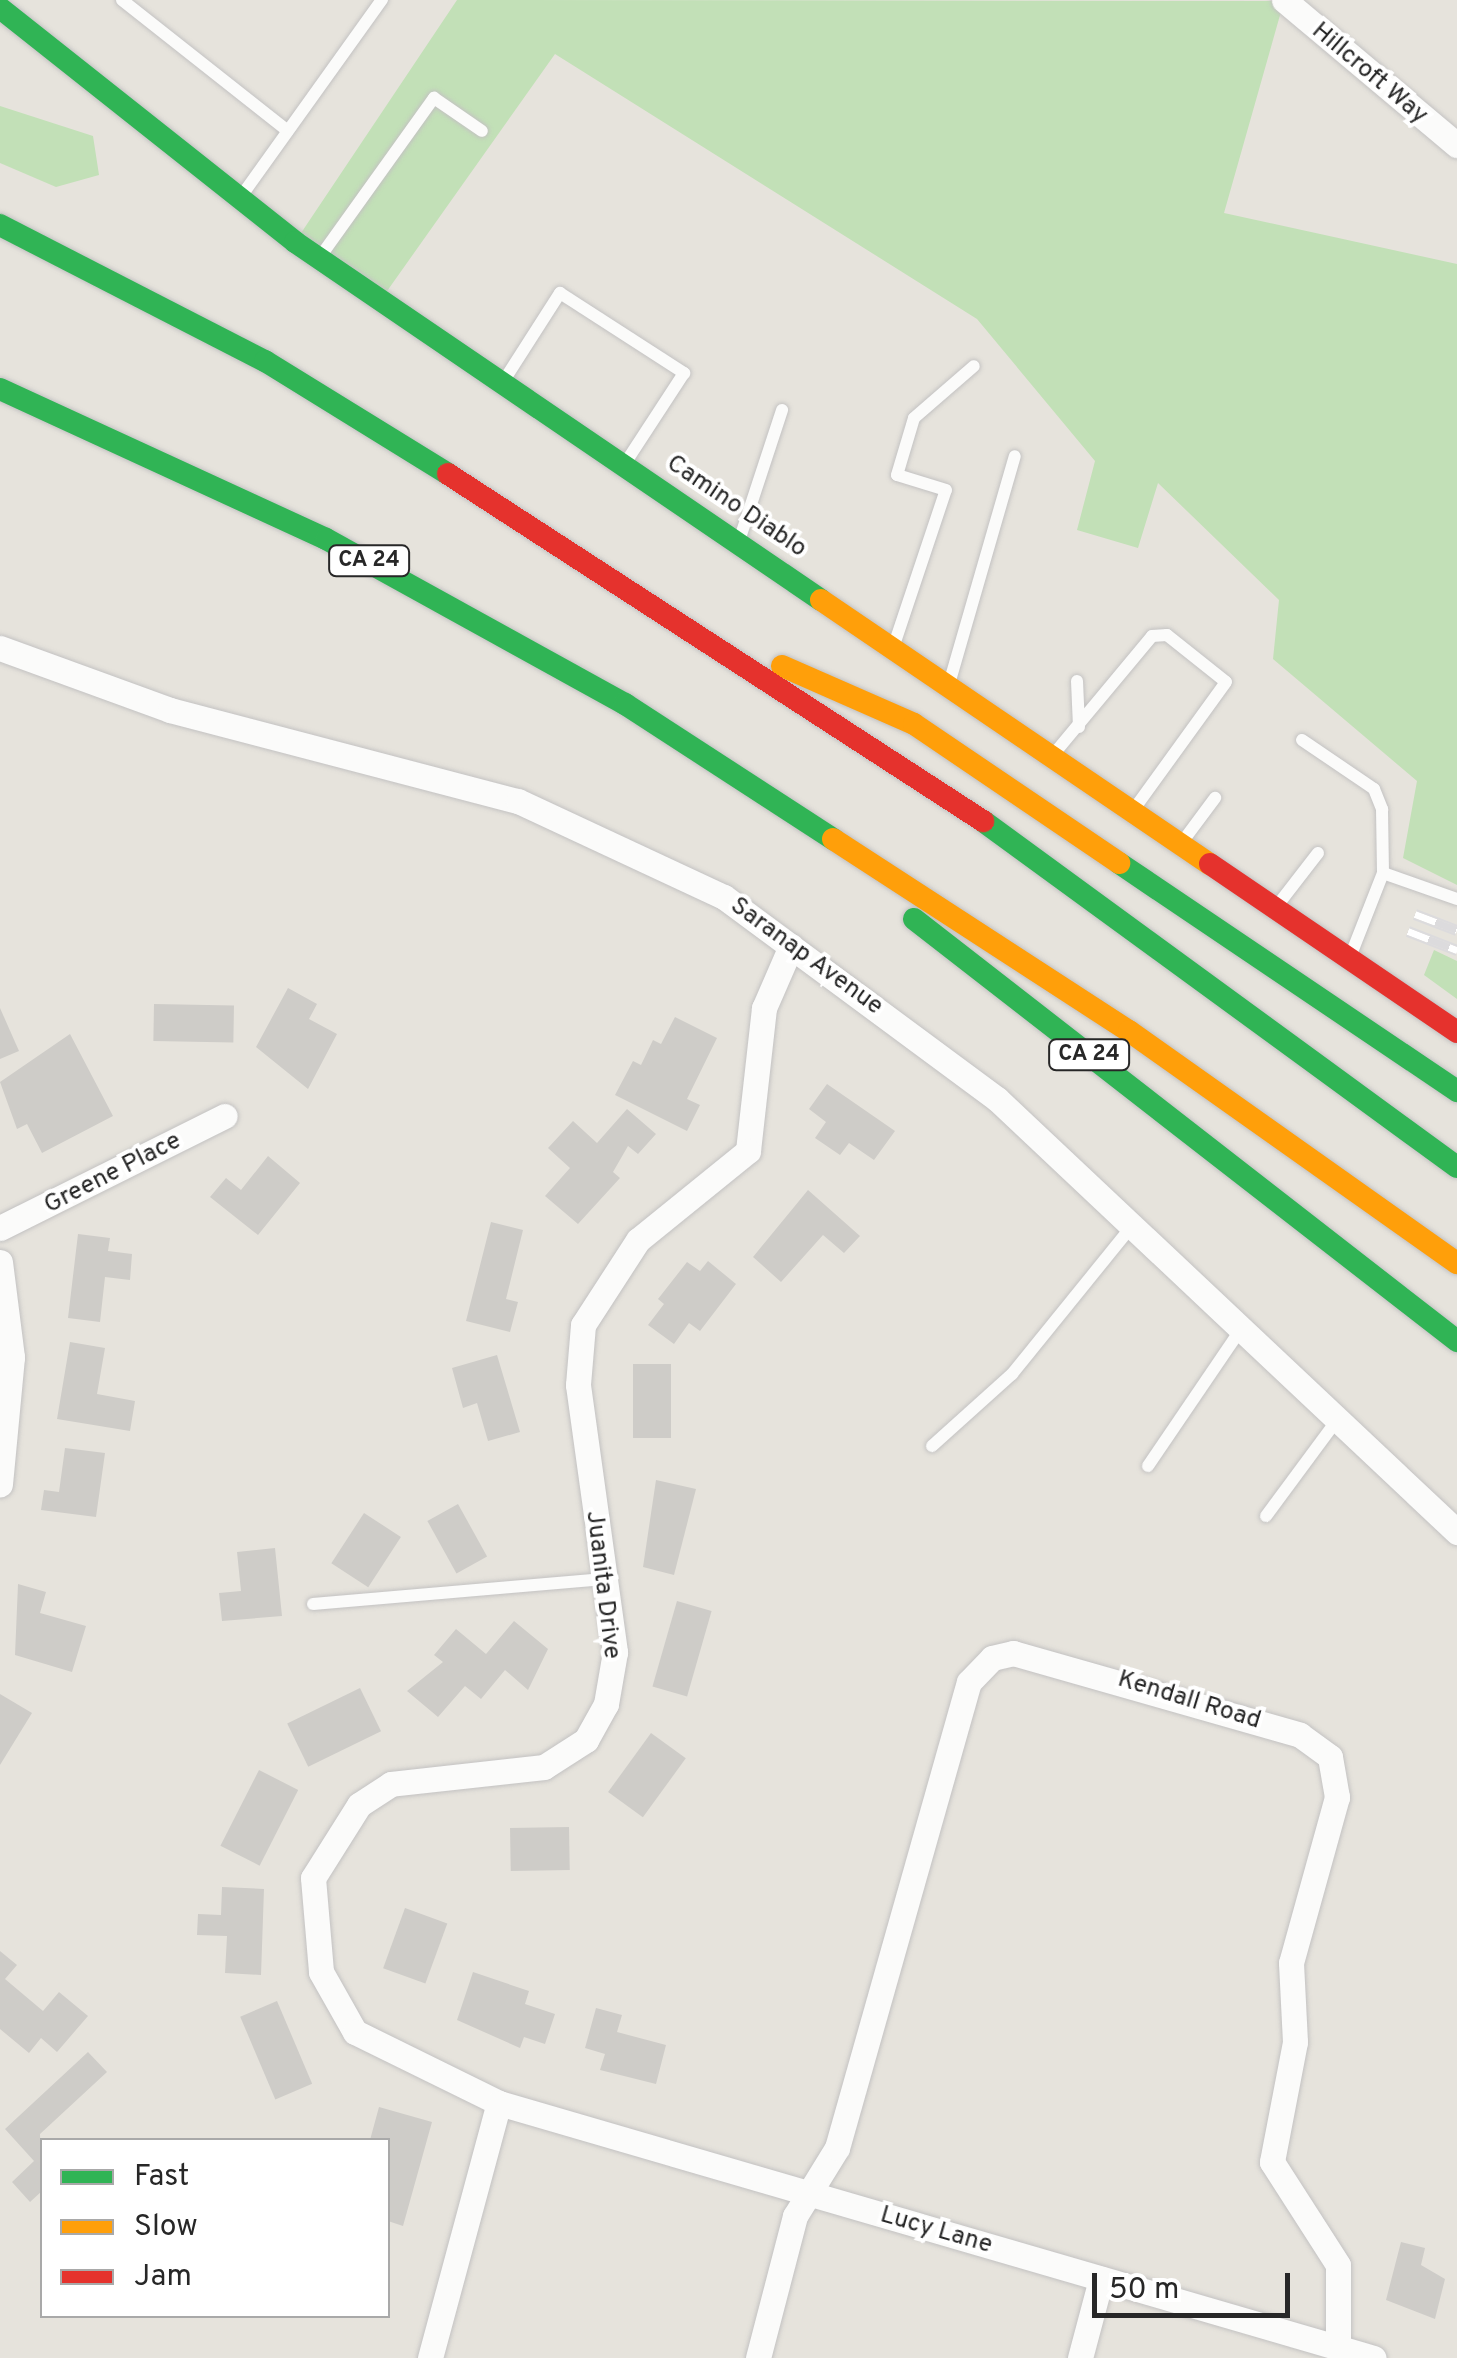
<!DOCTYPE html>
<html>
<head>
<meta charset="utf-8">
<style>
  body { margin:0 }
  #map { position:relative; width:1457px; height:2358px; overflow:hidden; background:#e6e3dc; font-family:Overpass,sans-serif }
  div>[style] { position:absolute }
  .green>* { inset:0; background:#c2e0b7 }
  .building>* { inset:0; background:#ceccc8; transform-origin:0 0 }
  .roads { filter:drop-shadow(0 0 2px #c3c2c2) drop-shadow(0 0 2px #c3c2c2) }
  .lane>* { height:12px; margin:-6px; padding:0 6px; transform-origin:6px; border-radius:6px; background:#fbfbfa }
  .street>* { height:25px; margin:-12.5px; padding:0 12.5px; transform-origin:12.5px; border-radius:12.5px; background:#fbfbfa }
  .fast>* { height:22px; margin:-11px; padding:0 11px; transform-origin:11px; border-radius:11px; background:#30b455 }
  .slow>* { height:22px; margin:-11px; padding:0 11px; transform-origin:11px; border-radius:11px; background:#ff9f0a }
  .jam>* { height:22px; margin:-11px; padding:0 11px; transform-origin:11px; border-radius:11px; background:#e5322d }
  .rail>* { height:11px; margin-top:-5.5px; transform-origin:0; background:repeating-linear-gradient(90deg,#fff 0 22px,#dcdbdd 0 44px); box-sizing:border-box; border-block:2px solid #dcdbdd }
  span { translate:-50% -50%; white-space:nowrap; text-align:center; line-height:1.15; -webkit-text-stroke:8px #fff; paint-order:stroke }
  .shield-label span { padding:2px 8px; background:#fff; border:2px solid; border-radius:8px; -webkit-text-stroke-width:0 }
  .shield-label { font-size:22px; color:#272727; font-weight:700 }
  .street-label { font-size:25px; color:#272727 }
  .legend { position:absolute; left:40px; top:2138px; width:350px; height:180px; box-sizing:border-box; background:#fff; border:2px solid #a9a9a9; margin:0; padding:12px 18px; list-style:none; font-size:30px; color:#272727 }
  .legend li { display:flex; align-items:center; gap:20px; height:50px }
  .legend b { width:50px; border:2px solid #a9a9a9 }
  .scale { position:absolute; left:1092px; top:2273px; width:198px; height:45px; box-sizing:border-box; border:5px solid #272727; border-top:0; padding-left:12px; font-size:30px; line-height:35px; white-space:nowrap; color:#272727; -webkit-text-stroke:8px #fff; paint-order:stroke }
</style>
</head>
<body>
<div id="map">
  <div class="green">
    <i style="clip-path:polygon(457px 0,1284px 1px,1224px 213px,1457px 264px,1457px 885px,1403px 858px,1417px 781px,1273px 659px,1279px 600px,1158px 483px,1138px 548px,1077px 530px,1095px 461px,977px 319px,555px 54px,380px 301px,295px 242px)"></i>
    <i style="clip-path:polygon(0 106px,93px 136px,99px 175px,56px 187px,0 163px)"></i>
    <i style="clip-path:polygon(1434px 950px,1457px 961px,1457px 999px,1424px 975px)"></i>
  </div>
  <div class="building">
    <i style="clip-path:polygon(288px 988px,317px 1004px,309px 1019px,337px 1034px,308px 1089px,256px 1047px)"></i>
    <i style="left:154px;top:1004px;width:80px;height:37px;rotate:1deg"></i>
    <i style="clip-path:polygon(0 1008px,19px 1051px,0 1059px)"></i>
    <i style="clip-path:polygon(675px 1017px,717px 1038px,687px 1099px,700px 1105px,687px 1131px,615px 1095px,633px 1061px,641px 1065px,653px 1040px,661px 1044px)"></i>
    <i style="clip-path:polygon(70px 1034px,113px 1116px,42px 1153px,27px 1124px,17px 1129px,0 1082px)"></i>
    <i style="clip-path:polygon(827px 1084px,895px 1131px,874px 1160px,849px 1143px,840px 1155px,815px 1138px,826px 1122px,809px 1109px)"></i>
    <i style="clip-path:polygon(627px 1109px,656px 1134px,638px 1154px,628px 1146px,613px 1172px,620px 1178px,578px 1224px,545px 1196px,570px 1168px,548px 1148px,573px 1121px,597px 1143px)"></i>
    <i style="clip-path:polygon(268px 1156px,300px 1183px,258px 1235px,210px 1197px,226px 1178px,241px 1190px)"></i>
    <i style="clip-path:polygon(808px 1190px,860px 1236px,844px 1253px,823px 1235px,781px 1282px,753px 1257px)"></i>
    <i style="clip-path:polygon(491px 1222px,523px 1230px,506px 1299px,518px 1302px,510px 1332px,466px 1321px)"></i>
    <i style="clip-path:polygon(78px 1234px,110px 1238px,108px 1251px,132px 1254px,130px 1280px,105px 1277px,100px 1322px,68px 1318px)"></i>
    <i style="clip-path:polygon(708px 1261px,736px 1284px,700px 1331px,689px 1323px,674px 1344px,648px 1325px,664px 1304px,658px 1299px,687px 1262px,700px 1271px)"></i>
    <i style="clip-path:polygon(70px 1342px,105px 1348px,97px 1394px,135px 1401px,130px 1431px,57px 1419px)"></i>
    <i style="clip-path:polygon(497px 1355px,520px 1432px,488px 1441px,477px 1403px,463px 1408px,452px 1368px)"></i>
    <i style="left:633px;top:1364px;width:38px;height:74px"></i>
    <i style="clip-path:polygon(65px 1448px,105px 1453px,96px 1517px,41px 1510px,44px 1490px,59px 1492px)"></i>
    <i style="clip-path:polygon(656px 1480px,696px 1489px,674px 1575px,643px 1567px)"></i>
    <i style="left:458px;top:1504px;width:60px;height:35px;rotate:61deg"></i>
    <i style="left:364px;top:1513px;width:44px;height:60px;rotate:33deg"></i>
    <i style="clip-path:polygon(275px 1548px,282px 1616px,222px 1621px,219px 1593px,241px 1591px,237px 1552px)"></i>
    <i style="clip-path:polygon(18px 1584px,46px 1592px,40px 1613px,86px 1626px,72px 1672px,15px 1655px)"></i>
    <i style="left:677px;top:1601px;width:36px;height:89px;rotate:16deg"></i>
    <i style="clip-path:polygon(514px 1621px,548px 1649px,528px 1690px,505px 1670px,481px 1699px,465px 1686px,438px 1717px,407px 1691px,443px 1662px,434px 1655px,456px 1629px,486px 1654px)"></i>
    <i style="left:360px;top:1688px;width:48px;height:81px;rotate:64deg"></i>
    <i style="clip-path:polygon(0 1694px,32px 1713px,0 1765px)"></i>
    <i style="left:651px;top:1733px;width:43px;height:73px;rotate:36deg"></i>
    <i style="left:259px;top:1770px;width:44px;height:85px;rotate:27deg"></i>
    <i style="left:569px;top:1827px;width:43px;height:59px;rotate:89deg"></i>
    <i style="clip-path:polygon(222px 1887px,264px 1889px,261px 1975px,225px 1973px,227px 1936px,197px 1935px,198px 1914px,221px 1915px)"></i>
    <i style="left:405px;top:1908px;width:45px;height:64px;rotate:20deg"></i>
    <i style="clip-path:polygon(0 1951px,17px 1965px,5px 1979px,43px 2011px,59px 1992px,88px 2016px,57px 2052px,41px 2038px,29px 2053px,0 2029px)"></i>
    <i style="clip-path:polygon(473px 1972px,529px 1991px,525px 2004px,555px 2014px,545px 2044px,524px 2037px,520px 2048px,457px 2020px)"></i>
    <i style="left:277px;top:2001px;width:90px;height:40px;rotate:67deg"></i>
    <i style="clip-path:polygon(596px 2008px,622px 2015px,617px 2032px,666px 2045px,656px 2084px,600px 2070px,605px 2054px,585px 2048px)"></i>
    <i style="clip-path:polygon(88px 2052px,107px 2072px,40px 2134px,42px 2191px,30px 2202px,12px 2182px,34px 2161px,5px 2129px)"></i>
    <i style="clip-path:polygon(379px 2107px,432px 2122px,403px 2226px,388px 2221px,388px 2140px,370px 2140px)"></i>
    <i style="clip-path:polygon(1401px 2242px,1425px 2248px,1421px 2265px,1445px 2279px,1435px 2319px,1386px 2300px)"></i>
  </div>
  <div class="roads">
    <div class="lane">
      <i style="left:122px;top:0;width:211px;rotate:38.3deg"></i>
      <i style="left:240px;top:198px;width:244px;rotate:-54.4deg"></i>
      <i style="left:320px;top:257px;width:196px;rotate:-54.4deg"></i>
      <i style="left:434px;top:98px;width:58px;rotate:34.5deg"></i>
      <i style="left:503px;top:382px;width:106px;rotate:-57.4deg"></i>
      <i style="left:560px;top:293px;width:148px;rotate:32.8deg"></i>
      <i style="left:684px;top:373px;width:106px;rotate:123.1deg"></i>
      <i style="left:739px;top:541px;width:138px;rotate:-71.8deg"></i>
      <i style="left:894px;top:645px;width:163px;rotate:-71.5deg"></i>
      <i style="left:946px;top:490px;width:51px;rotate:-163deg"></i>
      <i style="left:897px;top:475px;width:59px;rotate:-73.4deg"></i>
      <i style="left:914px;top:418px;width:79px;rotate:-40.9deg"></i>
      <i style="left:1077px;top:681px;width:46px;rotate:87.5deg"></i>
      <i style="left:949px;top:684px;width:237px;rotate:-73.9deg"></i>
      <i style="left:1302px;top:740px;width:87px;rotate:34.2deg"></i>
      <i style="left:1374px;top:789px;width:22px;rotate:68deg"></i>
      <i style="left:1382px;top:809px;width:64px;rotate:89.1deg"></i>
      <i style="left:1383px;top:873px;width:90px;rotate:111.4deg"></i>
      <i style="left:1053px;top:755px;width:155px;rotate:-50.2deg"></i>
      <i style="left:1152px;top:636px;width:15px;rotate:-4deg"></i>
      <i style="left:1167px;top:635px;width:75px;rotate:38.5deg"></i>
      <i style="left:1226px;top:682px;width:157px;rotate:125.9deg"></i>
      <i style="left:1183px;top:841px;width:54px;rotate:-53.3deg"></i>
      <i style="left:1383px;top:873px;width:78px;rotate:19.4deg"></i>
      <i style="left:1277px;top:906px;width:67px;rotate:-52.3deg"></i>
      <i style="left:932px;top:1446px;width:108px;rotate:-42deg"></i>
      <i style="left:1012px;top:1374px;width:191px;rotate:-51deg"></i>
      <i style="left:1148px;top:1466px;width:166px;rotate:-55.8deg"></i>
      <i style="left:1266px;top:1516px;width:119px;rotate:-53.5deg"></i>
      <i style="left:313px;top:1604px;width:292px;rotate:-4.9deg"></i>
    </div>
    <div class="street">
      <i style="left:1284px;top:0;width:226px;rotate:40deg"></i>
      <i style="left:0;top:648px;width:181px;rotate:20deg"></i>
      <i style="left:170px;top:710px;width:360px;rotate:14.7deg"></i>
      <i style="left:518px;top:801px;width:227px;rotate:25deg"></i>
      <i style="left:724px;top:897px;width:340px;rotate:36.5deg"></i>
      <i style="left:997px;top:1099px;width:632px;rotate:43.27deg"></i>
      <i style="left:791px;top:946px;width:68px;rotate:113.5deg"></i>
      <i style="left:764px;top:1008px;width:144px;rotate:96.4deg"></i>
      <i style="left:748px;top:1151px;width:141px;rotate:141deg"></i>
      <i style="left:638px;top:1240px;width:101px;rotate:122.9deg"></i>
      <i style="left:583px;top:1325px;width:60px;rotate:94.8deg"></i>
      <i style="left:578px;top:1385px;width:270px;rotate:82.1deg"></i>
      <i style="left:615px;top:1652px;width:53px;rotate:99.8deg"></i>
      <i style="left:606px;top:1704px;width:41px;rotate:119.1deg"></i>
      <i style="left:586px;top:1740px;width:50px;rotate:147.3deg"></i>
      <i style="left:544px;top:1767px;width:154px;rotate:173.7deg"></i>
      <i style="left:391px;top:1784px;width:38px;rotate:147deg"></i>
      <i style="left:359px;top:1805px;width:86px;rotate:122.2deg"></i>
      <i style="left:313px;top:1878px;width:94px;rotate:85.1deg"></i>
      <i style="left:321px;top:1972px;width:69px;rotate:60.5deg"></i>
      <i style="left:355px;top:2032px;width:161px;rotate:26.2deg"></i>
      <i style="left:499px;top:2103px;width:911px;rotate:16.25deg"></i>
      <i style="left:0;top:1228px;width:251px;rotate:-26.5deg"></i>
      <i style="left:0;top:1262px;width:96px;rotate:82.8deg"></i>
      <i style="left:12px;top:1357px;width:128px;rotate:95.4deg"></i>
      <i style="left:430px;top:2358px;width:264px;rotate:-74.9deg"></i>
      <i style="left:758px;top:2358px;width:147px;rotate:-75.4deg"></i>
      <i style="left:795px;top:2216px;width:80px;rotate:-58.3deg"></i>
      <i style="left:837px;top:2148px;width:484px;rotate:-74.2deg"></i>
      <i style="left:969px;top:1682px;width:33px;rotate:-46deg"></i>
      <i style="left:992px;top:1658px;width:22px;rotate:-13deg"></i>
      <i style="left:1013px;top:1653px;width:298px;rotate:15.9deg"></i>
      <i style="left:1300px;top:1735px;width:37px;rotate:36deg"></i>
      <i style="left:1330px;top:1757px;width:41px;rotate:80.1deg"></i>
      <i style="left:1337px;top:1797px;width:172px;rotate:105.5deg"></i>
      <i style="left:1291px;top:1963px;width:79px;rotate:87.1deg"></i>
      <i style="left:1295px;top:2042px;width:122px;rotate:100.9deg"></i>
      <i style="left:1272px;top:2162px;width:122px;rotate:57.3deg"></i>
      <i style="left:1338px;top:2265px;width:82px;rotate:90deg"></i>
      <i style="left:1080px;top:2358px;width:82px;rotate:-75.1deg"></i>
    </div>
    <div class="fast">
      <i style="left:0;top:8px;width:377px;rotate:38.4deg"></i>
      <i style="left:295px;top:242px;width:636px;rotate:34.24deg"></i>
      <i style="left:0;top:225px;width:298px;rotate:27.2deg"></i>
      <i style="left:265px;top:361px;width:215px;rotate:31.7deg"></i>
      <i style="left:0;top:389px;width:359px;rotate:24.7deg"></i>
      <i style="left:326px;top:539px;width:342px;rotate:28.9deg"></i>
      <i style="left:625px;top:704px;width:248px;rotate:33deg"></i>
      <i style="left:983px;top:821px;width:587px;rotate:36.13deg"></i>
      <i style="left:1119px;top:863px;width:408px;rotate:34deg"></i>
      <i style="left:914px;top:919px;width:688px;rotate:37.85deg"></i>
    </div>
    <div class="slow">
      <i style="left:821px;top:600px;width:470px;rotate:34.2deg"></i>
      <i style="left:782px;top:666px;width:144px;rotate:23.7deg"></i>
      <i style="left:914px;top:724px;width:248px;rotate:34.1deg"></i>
      <i style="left:833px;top:839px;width:353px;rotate:33deg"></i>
      <i style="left:1129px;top:1031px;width:402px;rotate:35.3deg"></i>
    </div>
    <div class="jam">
      <i style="left:448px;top:474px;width:638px;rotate:32.97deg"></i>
      <i style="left:1210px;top:864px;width:299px;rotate:34.2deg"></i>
    </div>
  </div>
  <div class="rail">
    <i style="left:1415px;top:914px;width:45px;rotate:20.9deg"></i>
    <i style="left:1408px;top:931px;width:53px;rotate:21.2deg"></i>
  </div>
  <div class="shield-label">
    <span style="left:369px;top:561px">CA 24</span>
    <span style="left:1089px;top:1055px">CA 24</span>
  </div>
  <div class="street-label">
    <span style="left:1369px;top:74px;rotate:40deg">Hillcroft Way</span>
    <span style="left:736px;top:507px;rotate:34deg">Camino Diablo</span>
    <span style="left:806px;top:957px;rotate:36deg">Saranap Avenue</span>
    <span style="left:113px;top:1174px;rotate:-27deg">Greene Place</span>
    <span style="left:602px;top:1585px;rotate:83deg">Juanita Drive</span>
    <span style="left:1189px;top:1701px;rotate:17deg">Kendall Road</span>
    <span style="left:936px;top:2231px;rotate:16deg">Lucy Lane</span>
  </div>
  <ul class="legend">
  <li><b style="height:12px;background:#30b455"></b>Fast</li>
  <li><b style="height:12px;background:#ff9f0a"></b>Slow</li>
  <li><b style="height:12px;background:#e5322d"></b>Jam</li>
  </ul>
  <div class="scale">50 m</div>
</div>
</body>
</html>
